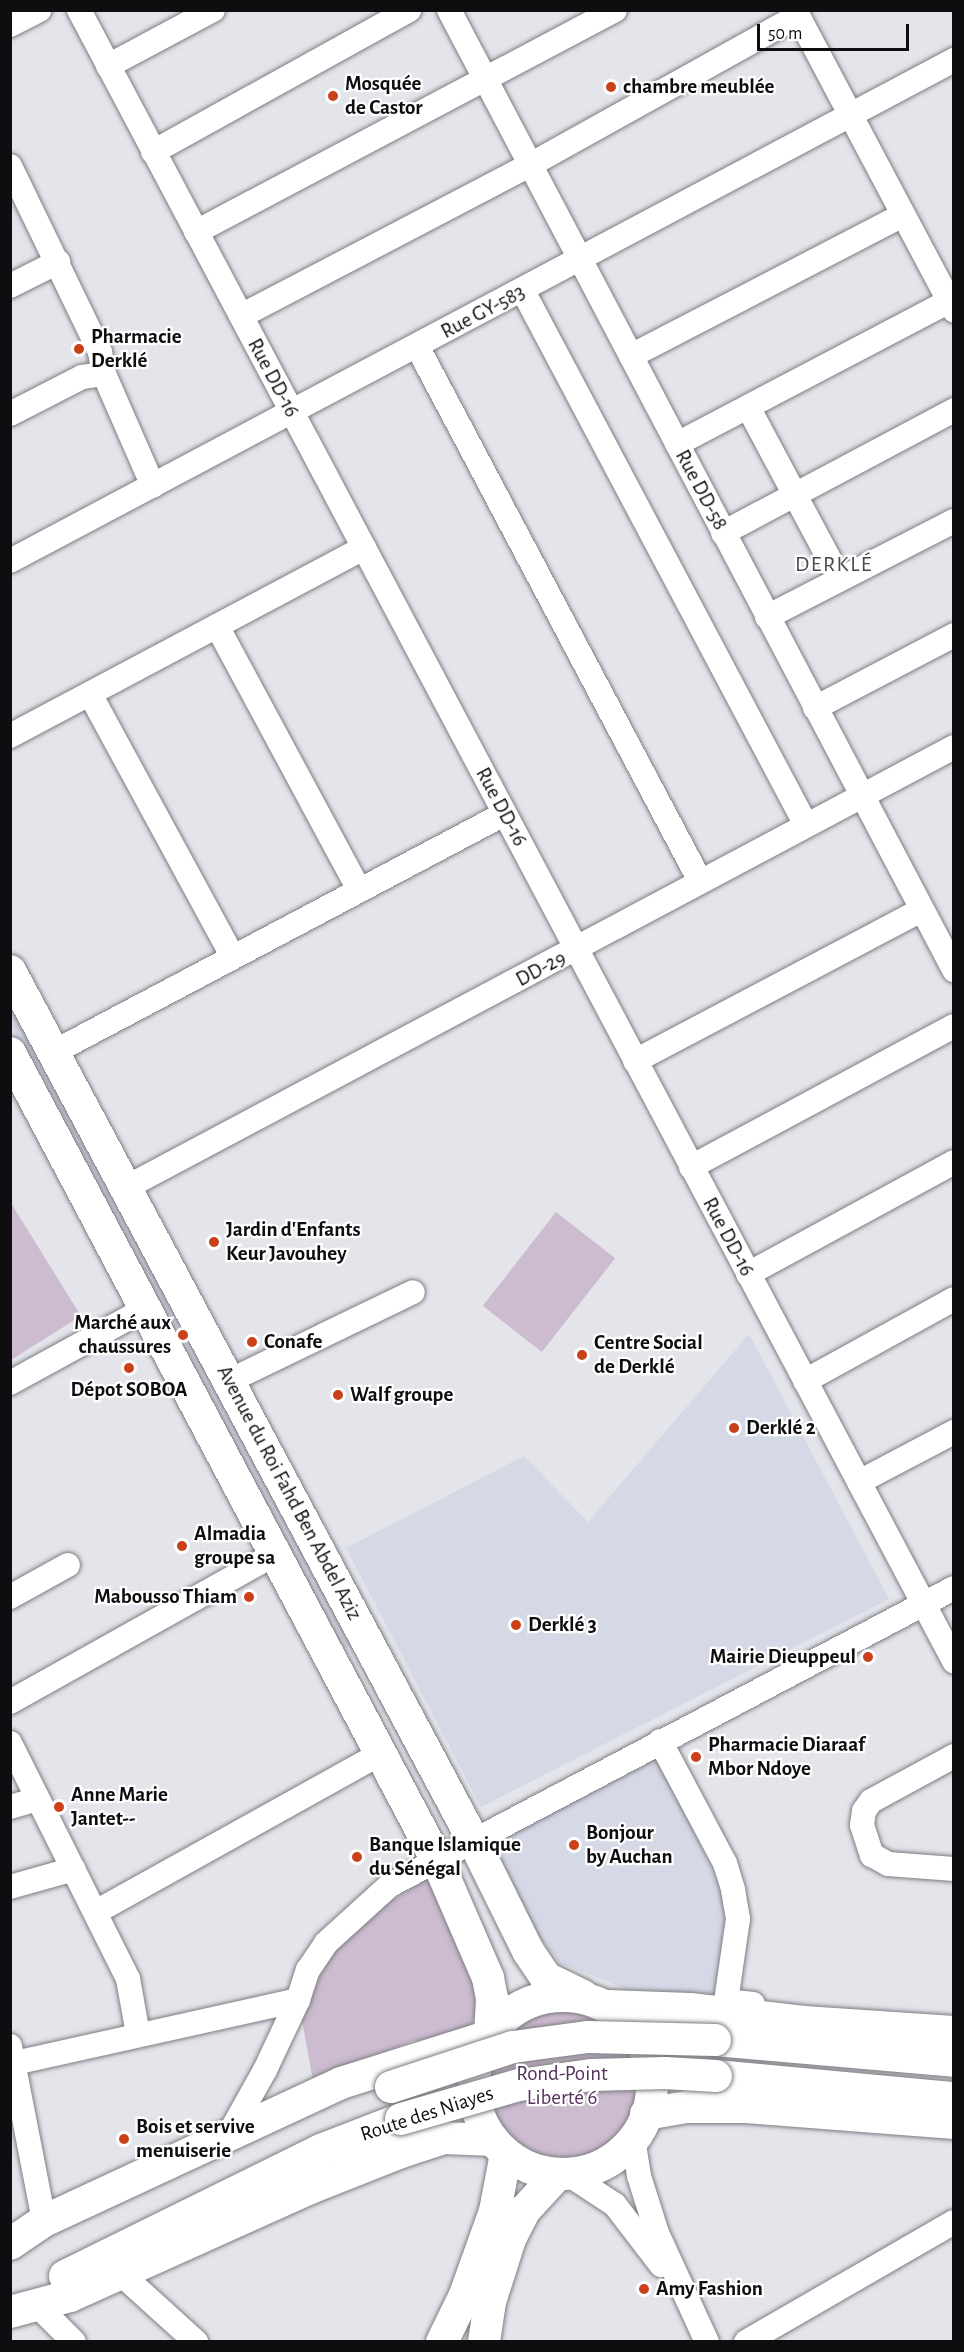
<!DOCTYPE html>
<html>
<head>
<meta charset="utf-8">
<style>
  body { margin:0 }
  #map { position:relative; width:964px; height:2352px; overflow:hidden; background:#e4e5eb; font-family:"Alegreya Sans",sans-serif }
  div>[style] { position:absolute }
  .built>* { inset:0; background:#d5d8e5 }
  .green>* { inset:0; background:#cdbbd0; transform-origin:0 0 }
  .round { border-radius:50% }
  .roads { filter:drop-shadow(0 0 2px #7c7d82) drop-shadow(0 0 2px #7c7d82) }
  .minor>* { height:24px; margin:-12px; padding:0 12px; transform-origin:12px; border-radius:12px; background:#fff }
  .major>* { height:32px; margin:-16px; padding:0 16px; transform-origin:16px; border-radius:16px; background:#fff }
  .major>.ring { margin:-16px; padding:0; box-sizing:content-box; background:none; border:32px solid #fff; border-radius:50% }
  .bridges { filter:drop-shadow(0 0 2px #7c7d82) drop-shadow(0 0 2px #7c7d82) }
  .major-bridge>* { height:32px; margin:-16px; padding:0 16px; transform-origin:16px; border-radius:16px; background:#fff }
  .dots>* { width:16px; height:16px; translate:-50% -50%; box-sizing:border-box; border:3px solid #fff; border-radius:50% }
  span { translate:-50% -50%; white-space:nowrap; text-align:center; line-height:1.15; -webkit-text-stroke:4.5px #fff; paint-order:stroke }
  .poi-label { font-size:21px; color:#0e0e10; font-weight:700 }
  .left { translate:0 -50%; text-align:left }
  .right { translate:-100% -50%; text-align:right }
  .street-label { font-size:21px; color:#0e0e10 }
  .park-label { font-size:21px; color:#56325c }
  .neighbourhood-label { font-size:22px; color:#47494d; letter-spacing:1.5px }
  .frame { position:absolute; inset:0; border:12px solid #0e0e10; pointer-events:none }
  .scale { position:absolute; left:757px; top:24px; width:152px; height:27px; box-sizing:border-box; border:3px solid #0e0e10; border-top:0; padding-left:8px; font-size:18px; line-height:21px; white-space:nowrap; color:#0e0e10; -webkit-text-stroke:4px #fff; paint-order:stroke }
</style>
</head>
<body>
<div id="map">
  <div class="built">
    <i style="clip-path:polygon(10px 995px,354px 1644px,343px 1649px,11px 1027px)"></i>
    <i style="clip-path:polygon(749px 1334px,889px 1599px,481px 1807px,346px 1548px,524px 1456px,588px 1522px)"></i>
    <i style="clip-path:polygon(657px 1754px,722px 1891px,727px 1916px,715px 2021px,647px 2002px,626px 1989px,560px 1963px,530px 1925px,486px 1843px)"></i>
  </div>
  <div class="green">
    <i style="clip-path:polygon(11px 1203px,81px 1316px,11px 1360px,10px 1360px)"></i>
    <i style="left:556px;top:1212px;width:75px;height:119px;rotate:38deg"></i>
    <i style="clip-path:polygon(428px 1879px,472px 1964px,480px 2001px,472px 2023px,459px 2036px,412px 2041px,313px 2081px,302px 2020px,304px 1994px,319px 1958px,372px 1912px)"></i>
    <i class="round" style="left:484px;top:2008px;width:156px;height:156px"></i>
  </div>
  <div class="roads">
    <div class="minor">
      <i style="left:79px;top:10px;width:1869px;rotate:62.08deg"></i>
      <i style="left:449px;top:10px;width:1085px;rotate:62.25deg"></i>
      <i style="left:795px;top:10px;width:340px;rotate:62.1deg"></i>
      <i style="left:10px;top:25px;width:33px;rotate:-27deg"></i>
      <i style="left:108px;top:66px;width:119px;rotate:-28.1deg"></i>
      <i style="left:153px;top:152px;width:293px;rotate:-29deg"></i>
      <i style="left:10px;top:166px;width:207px;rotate:64.2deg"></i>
      <i style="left:100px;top:352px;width:22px;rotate:80deg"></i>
      <i style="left:104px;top:374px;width:122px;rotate:66.4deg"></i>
      <i style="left:196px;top:232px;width:474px;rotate:-27.9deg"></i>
      <i style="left:10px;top:286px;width:54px;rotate:-26.6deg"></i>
      <i style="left:523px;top:291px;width:604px;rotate:62.08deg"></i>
      <i style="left:241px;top:316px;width:326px;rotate:-27.6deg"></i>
      <i style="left:530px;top:165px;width:307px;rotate:-29.1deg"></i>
      <i style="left:417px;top:346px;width:605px;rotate:62.12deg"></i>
      <i style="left:631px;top:356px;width:306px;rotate:-27.4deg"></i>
      <i style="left:748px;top:407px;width:195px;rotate:61.9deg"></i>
      <i style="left:10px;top:414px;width:81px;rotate:-27.2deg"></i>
      <i style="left:82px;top:377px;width:22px;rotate:-8deg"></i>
      <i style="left:677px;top:444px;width:307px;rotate:-27.7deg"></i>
      <i style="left:723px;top:533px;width:262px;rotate:-28deg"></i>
      <i style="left:10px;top:561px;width:1069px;rotate:-27.96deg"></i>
      <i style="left:767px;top:617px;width:210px;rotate:-27.2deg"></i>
      <i style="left:217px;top:626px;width:300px;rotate:61.7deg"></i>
      <i style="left:90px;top:694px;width:299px;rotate:61.5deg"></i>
      <i style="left:815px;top:708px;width:157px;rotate:-27.7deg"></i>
      <i style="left:10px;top:736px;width:401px;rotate:-28deg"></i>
      <i style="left:54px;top:1052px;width:509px;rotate:-27.87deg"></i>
      <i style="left:635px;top:1061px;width:324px;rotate:-27.8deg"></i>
      <i style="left:691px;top:1167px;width:298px;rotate:-28.2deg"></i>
      <i style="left:127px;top:1187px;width:937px;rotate:-28.01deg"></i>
      <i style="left:748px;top:1274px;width:234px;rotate:-28.5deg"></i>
      <i style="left:229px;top:1381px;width:204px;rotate:-25.8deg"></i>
      <i style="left:805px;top:1381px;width:170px;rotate:-28.8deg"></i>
      <i style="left:10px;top:1383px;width:154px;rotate:-28.7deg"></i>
      <i style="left:859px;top:1482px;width:107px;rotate:-27.8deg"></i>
      <i style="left:10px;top:1597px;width:66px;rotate:-28.9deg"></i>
      <i style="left:10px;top:1702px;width:304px;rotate:-29.2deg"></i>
      <i style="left:660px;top:1741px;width:138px;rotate:62deg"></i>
      <i style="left:725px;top:1863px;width:28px;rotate:73deg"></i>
      <i style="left:733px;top:1890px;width:29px;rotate:80deg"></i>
      <i style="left:738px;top:1919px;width:83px;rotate:98.3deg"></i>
      <i style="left:726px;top:2001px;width:27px;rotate:6deg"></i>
      <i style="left:10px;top:1743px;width:264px;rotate:63.4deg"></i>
      <i style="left:128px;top:1979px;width:56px;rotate:79.7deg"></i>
      <i style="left:954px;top:1756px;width:94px;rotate:151.5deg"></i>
      <i style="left:871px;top:1801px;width:12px;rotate:125deg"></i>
      <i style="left:864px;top:1811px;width:14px;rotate:98deg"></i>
      <i style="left:862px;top:1825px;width:32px;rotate:72deg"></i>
      <i style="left:872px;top:1855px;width:18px;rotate:29deg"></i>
      <i style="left:888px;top:1864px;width:66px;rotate:4.3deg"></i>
      <i style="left:10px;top:1807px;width:29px;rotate:-16deg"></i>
      <i style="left:10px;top:1887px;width:66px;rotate:-15.7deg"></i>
      <i style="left:96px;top:1912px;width:327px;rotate:-29.1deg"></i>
      <i style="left:10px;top:2046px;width:178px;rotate:79deg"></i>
      <i style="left:10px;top:2064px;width:295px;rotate:-12.5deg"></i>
      <i style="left:228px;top:2136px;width:76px;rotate:-60.7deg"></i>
      <i style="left:265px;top:2070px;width:77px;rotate:-64.8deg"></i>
      <i style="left:298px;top:2000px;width:32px;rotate:-72deg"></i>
      <i style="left:308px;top:1970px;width:32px;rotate:-56deg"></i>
      <i style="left:326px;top:1943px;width:86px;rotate:-42.2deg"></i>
      <i style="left:390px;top:1885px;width:637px;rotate:-27.77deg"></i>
      <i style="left:633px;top:2138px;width:38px;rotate:81deg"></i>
      <i style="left:639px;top:2176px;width:60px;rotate:72.5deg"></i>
      <i style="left:657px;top:2233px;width:120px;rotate:65.4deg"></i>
      <i style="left:568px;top:2174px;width:56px;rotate:33.4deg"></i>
      <i style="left:615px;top:2205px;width:76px;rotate:52.5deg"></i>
      <i style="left:120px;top:2273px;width:103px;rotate:42.2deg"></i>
      <i style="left:35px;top:2303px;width:55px;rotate:45deg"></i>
      <i style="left:746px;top:2342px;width:240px;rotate:-30deg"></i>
    </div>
    <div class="major">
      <i style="left:10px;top:971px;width:987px;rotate:61.95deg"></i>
      <i style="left:474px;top:1842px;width:122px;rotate:63.6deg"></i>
      <i style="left:528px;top:1951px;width:32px;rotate:56deg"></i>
      <i style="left:546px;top:1978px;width:41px;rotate:25.9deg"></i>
      <i style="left:10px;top:1053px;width:913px;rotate:62.12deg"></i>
      <i style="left:437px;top:1860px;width:129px;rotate:66.6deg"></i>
      <i style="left:488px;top:1978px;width:20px;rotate:79deg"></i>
      <i style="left:492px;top:1998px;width:38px;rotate:93deg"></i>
      <i class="ring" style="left:474px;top:1996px;width:146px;height:146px"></i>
      <i style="left:608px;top:2006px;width:82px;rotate:2.1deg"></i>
      <i style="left:690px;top:2009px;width:115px;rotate:6.5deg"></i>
      <i style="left:804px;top:2022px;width:150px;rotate:3.8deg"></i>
      <i style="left:715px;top:2040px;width:240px;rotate:5deg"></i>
      <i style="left:716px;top:2076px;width:239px;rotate:5.3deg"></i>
      <i style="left:646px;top:2114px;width:41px;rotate:-9.9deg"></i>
      <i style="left:686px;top:2107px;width:60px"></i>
      <i style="left:746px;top:2107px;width:209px;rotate:4.4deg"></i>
      <i style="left:10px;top:2244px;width:41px;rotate:-34.1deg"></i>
      <i style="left:44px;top:2221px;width:327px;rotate:-24.9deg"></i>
      <i style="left:341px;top:2083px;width:156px;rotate:-17.5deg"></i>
      <i style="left:65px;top:2276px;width:285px;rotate:-26.2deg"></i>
      <i style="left:321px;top:2150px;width:86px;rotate:-21.2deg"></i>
      <i style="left:10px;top:2312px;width:62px;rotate:-14.9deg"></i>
      <i style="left:70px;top:2296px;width:261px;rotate:-24.2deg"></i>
      <i style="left:308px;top:2189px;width:100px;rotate:-21.7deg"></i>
      <i style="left:401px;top:2152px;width:45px;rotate:-18deg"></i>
      <i style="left:444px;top:2138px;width:49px;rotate:2.3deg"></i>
      <i style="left:442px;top:2342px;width:52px;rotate:-63.9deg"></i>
      <i style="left:465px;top:2295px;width:89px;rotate:-70.3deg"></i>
      <i style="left:495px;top:2211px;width:58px;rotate:-79.1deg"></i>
      <i style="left:484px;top:2342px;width:40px;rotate:-81.5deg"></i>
      <i style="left:490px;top:2302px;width:66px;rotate:-72.4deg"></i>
      <i style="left:510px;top:2239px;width:33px;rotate:-63deg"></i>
      <i style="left:525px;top:2210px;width:49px;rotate:-47.5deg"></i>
    </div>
  </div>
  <div class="bridges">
    <div class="major-bridge">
      <i style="left:391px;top:2087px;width:128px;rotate:-18.2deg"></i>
      <i style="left:513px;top:2047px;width:76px;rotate:-7.6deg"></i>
      <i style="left:588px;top:2037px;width:127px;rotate:1.4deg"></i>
      <i style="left:401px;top:2119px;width:123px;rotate:-16.1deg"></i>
      <i style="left:519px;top:2085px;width:74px;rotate:-7.8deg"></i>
      <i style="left:592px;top:2075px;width:73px;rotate:-1.6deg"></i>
      <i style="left:665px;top:2073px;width:51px;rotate:3.4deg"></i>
    </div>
  </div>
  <div class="dots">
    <i style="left:611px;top:87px;background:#c9401a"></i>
    <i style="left:333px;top:96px;background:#c9401a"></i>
    <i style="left:79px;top:349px;background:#c9401a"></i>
    <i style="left:214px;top:1242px;background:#c9401a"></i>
    <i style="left:183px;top:1335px;background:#c9401a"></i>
    <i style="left:252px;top:1342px;background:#c9401a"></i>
    <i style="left:582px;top:1355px;background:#c9401a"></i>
    <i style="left:129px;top:1368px;background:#c9401a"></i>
    <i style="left:338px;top:1395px;background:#c9401a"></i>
    <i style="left:734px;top:1428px;background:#c9401a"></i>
    <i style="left:182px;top:1546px;background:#c9401a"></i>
    <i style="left:249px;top:1597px;background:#c9401a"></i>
    <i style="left:516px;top:1625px;background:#c9401a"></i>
    <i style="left:868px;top:1657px;background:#c9401a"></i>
    <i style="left:696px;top:1757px;background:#c9401a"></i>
    <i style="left:59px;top:1807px;background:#c9401a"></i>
    <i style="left:574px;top:1845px;background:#c9401a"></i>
    <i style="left:357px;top:1857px;background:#c9401a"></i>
    <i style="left:124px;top:2139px;background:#c9401a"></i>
    <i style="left:644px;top:2289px;background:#c9401a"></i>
  </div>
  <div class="poi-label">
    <span class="left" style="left:345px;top:96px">Mosquée<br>de Castor</span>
    <span class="left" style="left:623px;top:87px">chambre meublée</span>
    <span class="left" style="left:91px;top:349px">Pharmacie<br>Derklé</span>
    <span class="left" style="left:226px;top:1242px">Jardin d'Enfants<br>Keur Javouhey</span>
    <span class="right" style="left:171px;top:1335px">Marché aux<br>chaussures</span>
    <span class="left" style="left:264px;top:1342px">Conafe</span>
    <span class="left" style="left:594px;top:1355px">Centre Social<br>de Derklé</span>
    <span style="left:129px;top:1390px">Dépot SOBOA</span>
    <span class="left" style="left:350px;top:1395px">Walf groupe</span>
    <span class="left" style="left:746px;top:1428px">Derklé 2</span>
    <span class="left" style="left:194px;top:1546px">Almadia<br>groupe sa</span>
    <span class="right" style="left:237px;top:1597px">Mabousso Thiam</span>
    <span class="left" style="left:528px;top:1625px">Derklé 3</span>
    <span class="right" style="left:856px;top:1657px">Mairie Dieuppeul</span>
    <span class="left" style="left:708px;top:1757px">Pharmacie Diaraaf<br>Mbor Ndoye</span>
    <span class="left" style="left:71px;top:1807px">Anne Marie<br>Jantet--</span>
    <span class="left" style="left:586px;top:1845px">Bonjour<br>by Auchan</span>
    <span class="left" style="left:369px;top:1857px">Banque Islamique<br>du Sénégal</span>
    <span class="left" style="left:136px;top:2139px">Bois et servive<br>menuiserie</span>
    <span class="left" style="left:656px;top:2289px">Amy Fashion</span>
  </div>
  <div class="street-label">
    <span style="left:483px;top:312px;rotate:-28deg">Rue GY-583</span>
    <span style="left:273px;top:378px;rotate:62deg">Rue DD-16</span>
    <span style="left:701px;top:490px;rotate:62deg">Rue DD-58</span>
    <span style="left:501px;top:807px;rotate:62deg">Rue DD-16</span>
    <span style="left:541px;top:969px;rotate:-28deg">DD-29</span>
    <span style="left:728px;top:1237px;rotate:62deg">Rue DD-16</span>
    <span style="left:289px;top:1493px;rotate:62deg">Avenue du Roi Fahd Ben Abdel Aziz</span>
    <span style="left:427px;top:2114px;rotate:-18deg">Route des Niayes</span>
  </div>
  <div class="park-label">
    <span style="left:562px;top:2086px">Rond-Point<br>Liberté 6</span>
  </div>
  <div class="neighbourhood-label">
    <span style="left:834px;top:565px">DERKLÉ</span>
  </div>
  <div class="frame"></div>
  <div class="scale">50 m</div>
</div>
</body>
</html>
